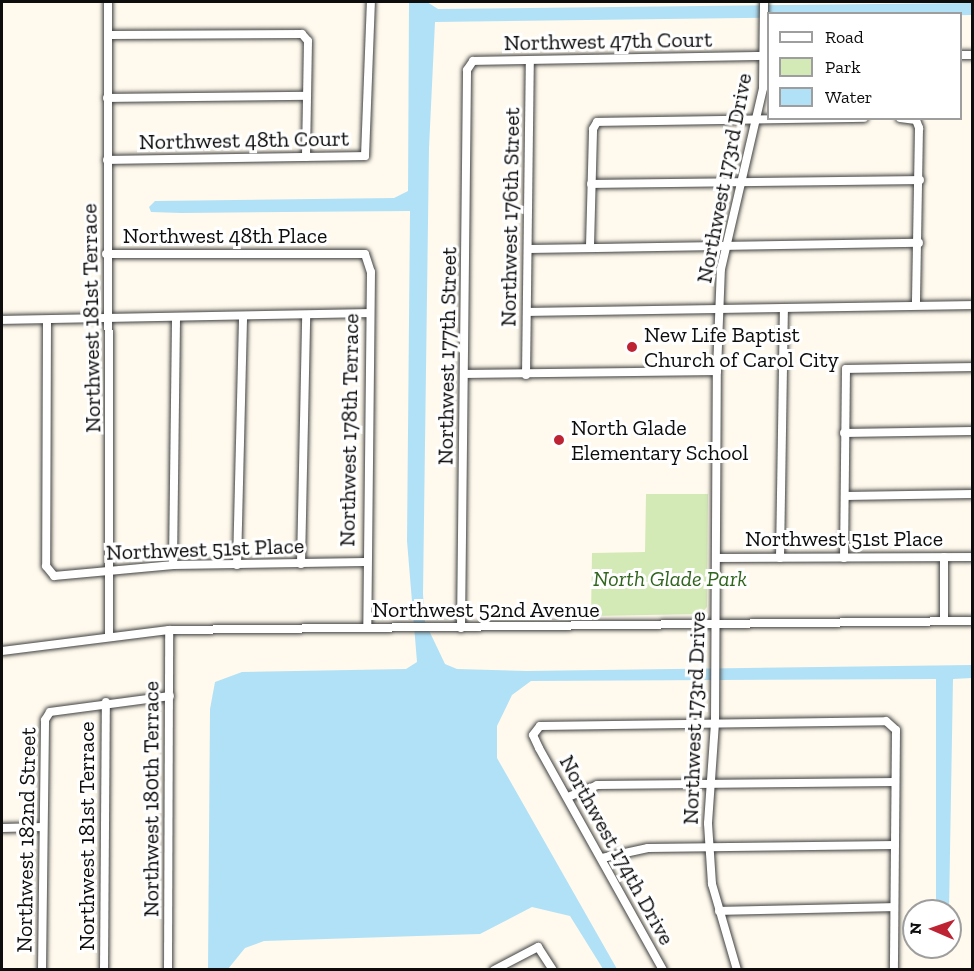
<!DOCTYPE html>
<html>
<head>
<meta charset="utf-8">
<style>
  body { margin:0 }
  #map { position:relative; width:974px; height:971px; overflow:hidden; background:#fffaed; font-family:"Zilla Slab",serif }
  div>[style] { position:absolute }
  .green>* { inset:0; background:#d4eab6 }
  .water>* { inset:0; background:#b1e1f7 }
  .roads { filter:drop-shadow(0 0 2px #404040) drop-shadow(0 0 2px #404040) }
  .minor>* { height:8px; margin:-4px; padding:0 4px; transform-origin:4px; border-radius:4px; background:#fff }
  .dots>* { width:16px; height:16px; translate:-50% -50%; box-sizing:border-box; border:3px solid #fff; border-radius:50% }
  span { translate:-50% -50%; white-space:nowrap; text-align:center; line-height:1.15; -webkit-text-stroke:6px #fff; paint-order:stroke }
  .street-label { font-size:22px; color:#0d0d0d }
  .poi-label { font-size:22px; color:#0d0d0d }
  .left { translate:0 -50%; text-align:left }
  .park-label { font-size:22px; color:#30651d; font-style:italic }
  .frame { position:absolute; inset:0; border:3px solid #0d0d0d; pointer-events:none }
  .legend { position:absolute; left:767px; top:12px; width:195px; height:108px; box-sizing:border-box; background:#fff; border:2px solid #9e9e9e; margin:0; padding:8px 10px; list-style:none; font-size:18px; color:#0d0d0d }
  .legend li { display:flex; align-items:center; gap:12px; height:30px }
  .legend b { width:30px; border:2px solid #9e9e9e }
  .north { position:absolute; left:902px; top:899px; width:60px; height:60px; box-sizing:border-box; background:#fff; border:2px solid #9e9e9e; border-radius:50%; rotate:272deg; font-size:16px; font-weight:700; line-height:24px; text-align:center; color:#0d0d0d }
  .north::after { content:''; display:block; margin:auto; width:21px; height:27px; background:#be2333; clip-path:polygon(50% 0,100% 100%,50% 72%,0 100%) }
</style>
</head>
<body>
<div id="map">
  <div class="green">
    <i style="clip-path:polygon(646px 494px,708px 494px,707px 607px,701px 614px,591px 616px,592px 553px,645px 552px)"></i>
  </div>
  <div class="water">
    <i style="clip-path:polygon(409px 2px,427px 2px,438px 9px,972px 3px,972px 15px,435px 22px,429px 148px,423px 594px,425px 622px,445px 664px,457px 669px,527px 671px,972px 665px,972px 678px,953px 679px,949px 911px,936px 911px,936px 679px,531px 681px,512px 695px,497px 726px,497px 758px,617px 969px,603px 969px,570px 916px,532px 907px,480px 934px,264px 941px,245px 948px,228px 969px,208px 969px,210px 709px,215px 682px,242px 672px,406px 669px,417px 662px,407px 541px,410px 211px,181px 213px,151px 212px,149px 207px,155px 201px,394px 198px,408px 191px)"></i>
  </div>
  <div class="roads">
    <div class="minor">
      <i style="left:108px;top:2px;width:633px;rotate:89.91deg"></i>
      <i style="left:108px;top:35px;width:194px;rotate:-0.3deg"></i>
      <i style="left:302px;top:34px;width:9px;rotate:49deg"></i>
      <i style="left:308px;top:41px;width:116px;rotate:91deg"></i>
      <i style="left:960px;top:55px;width:12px"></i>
      <i style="left:107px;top:98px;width:200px;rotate:-0.6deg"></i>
      <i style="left:900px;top:118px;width:16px;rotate:7deg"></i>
      <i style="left:916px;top:120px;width:9px;rotate:69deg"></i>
      <i style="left:919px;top:128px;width:177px;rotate:91deg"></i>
      <i style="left:107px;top:160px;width:258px;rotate:-0.9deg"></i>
      <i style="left:365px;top:156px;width:154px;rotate:-87.8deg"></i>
      <i style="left:591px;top:184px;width:329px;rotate:-0.7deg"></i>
      <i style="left:590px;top:246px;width:117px;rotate:-88.5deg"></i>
      <i style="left:593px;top:129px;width:8px;rotate:-60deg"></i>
      <i style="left:597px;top:122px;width:267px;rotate:-0.9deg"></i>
      <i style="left:528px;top:249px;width:391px;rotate:-0.9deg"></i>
      <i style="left:106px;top:254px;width:259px"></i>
      <i style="left:365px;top:254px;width:19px;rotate:72deg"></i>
      <i style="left:371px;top:272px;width:356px;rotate:90.6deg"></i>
      <i style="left:528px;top:312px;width:444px;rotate:-0.9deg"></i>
      <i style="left:2px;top:320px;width:366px;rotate:-1.1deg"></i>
      <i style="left:47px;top:320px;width:246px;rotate:90.2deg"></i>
      <i style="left:46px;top:566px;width:13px;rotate:51deg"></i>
      <i style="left:54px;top:576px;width:120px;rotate:-5.3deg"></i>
      <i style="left:173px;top:565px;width:192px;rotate:-0.9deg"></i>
      <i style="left:466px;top:374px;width:251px;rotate:-0.7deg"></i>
      <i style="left:526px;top:375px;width:314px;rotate:-89.3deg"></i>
      <i style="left:844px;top:433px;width:128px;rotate:-0.9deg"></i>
      <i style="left:845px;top:496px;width:127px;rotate:-0.9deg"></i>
      <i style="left:944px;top:557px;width:64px;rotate:90deg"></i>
      <i style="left:716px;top:558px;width:256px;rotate:-0.2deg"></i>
      <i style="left:780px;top:558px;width:250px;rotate:-89.1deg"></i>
      <i style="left:844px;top:558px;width:189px;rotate:-89.4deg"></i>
      <i style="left:846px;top:369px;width:126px;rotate:-0.9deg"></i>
      <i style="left:301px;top:564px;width:248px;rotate:-88.8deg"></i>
      <i style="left:173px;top:565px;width:248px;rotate:-89.3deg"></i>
      <i style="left:237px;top:565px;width:249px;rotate:-88.6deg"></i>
      <i style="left:461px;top:628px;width:558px;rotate:-89.38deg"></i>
      <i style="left:467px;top:70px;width:11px;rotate:-56deg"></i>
      <i style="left:473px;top:61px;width:294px;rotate:-1deg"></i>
      <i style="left:2px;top:651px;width:168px;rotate:-7.2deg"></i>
      <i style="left:169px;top:630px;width:803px;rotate:-0.64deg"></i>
      <i style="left:568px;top:797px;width:31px;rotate:-22deg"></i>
      <i style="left:597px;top:785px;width:298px;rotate:-0.6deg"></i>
      <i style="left:2px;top:828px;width:40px;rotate:-1.4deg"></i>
      <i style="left:602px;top:858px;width:47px;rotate:-12.3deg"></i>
      <i style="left:648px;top:848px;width:247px;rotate:-0.7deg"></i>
      <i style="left:719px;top:911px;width:175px;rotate:-1.3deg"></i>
      <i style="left:42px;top:970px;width:250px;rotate:-89.3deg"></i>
      <i style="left:45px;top:720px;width:9px;rotate:-58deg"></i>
      <i style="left:50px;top:712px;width:121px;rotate:-7.6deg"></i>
      <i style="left:104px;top:970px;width:268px;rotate:-89.6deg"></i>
      <i style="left:168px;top:970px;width:340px;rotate:-89.8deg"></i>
      <i style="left:494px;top:970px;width:50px;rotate:-27.6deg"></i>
      <i style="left:538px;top:947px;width:27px;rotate:57deg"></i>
      <i style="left:663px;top:970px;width:254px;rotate:-119.2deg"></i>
      <i style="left:539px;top:748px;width:14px;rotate:-115deg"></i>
      <i style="left:533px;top:735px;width:11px;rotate:-52deg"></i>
      <i style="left:540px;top:726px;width:346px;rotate:-0.8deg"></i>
      <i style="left:886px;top:721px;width:13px;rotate:42deg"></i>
      <i style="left:896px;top:730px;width:240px;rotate:90.5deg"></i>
      <i style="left:737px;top:970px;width:90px;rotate:-106.2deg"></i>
      <i style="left:712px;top:884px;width:61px;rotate:-93.8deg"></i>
      <i style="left:708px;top:823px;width:101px;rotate:-86deg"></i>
      <i style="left:715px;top:722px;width:351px;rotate:-89.7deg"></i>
      <i style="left:717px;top:371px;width:102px;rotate:-87.8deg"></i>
      <i style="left:721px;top:269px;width:186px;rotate:-76.9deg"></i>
      <i style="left:763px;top:88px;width:86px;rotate:-89.3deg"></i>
    </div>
  </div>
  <div class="dots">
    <i style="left:632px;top:347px;background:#be2333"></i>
    <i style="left:559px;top:440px;background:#be2333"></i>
  </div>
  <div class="street-label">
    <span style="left:608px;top:41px;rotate:-1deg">Northwest 47th Court</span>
    <span style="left:244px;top:140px;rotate:-1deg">Northwest 48th Court</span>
    <span style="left:724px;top:178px;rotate:-79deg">Northwest 173rd Drive</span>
    <span style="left:510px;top:217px;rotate:-89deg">Northwest 176th Street</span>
    <span style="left:225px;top:236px">Northwest 48th Place</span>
    <span style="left:91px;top:318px;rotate:-91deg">Northwest 181st Terrace</span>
    <span style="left:447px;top:356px;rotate:-89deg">Northwest 177th Street</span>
    <span style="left:349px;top:430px;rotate:-89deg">Northwest 178th Terrace</span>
    <span style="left:844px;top:539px">Northwest 51st Place</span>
    <span style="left:205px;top:549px;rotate:-2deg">Northwest 51st Place</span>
    <span style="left:486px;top:610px">Northwest 52nd Avenue</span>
    <span style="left:694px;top:718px;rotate:-88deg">Northwest 173rd Drive</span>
    <span style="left:151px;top:799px;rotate:-90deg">Northwest 180th Terrace</span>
    <span style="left:87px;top:836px;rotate:-90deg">Northwest 181st Terrace</span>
    <span style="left:26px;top:840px;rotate:-89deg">Northwest 182nd Street</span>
    <span style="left:617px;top:850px;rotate:61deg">Northwest 174th Drive</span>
  </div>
  <div class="poi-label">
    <span class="left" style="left:644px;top:347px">New Life Baptist<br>Church of Carol City</span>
    <span class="left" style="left:571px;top:440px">North Glade<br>Elementary School</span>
  </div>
  <div class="park-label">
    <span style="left:670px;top:579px">North Glade Park</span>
  </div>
  <div class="frame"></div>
  <ul class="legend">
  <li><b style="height:8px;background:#fff"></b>Road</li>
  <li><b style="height:16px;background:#d4eab6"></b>Park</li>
  <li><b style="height:16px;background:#b1e1f7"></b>Water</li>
  </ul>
  <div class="north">N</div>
</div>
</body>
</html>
